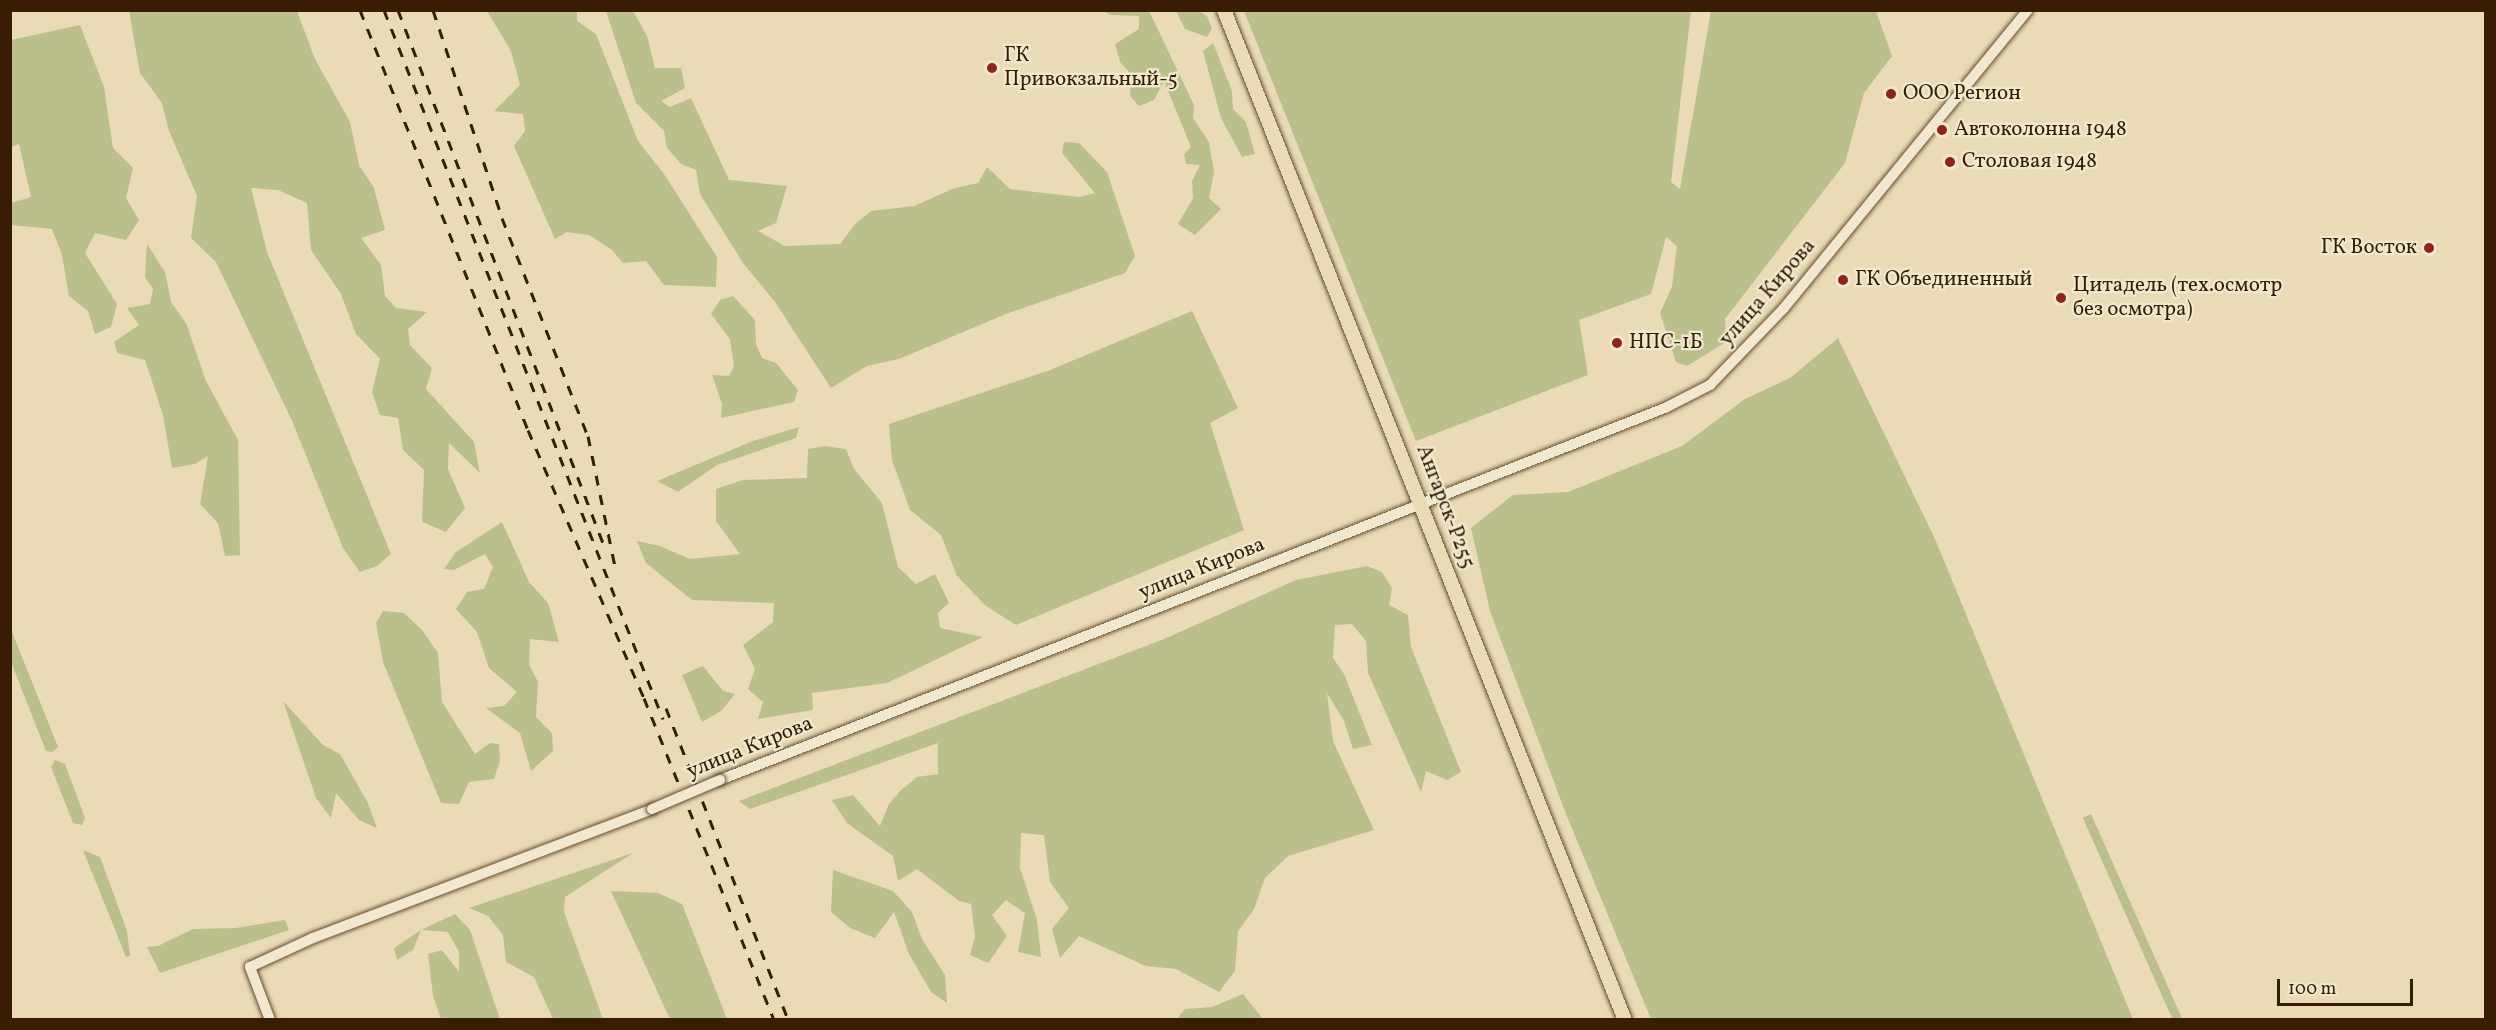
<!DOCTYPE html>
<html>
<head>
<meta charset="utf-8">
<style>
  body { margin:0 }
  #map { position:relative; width:2496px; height:1030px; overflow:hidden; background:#eadbb6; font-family:Vollkorn,serif }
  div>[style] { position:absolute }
  .green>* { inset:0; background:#bbbf8b; transform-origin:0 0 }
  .roads { filter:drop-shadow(0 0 2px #644c30) drop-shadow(0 0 2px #644c30) }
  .minor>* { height:10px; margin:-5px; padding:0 5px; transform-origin:5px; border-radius:5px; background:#f1e8d0 }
  .major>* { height:14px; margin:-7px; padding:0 7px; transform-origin:7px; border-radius:7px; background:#eadbb6 }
  .rail>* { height:3px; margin-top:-1.5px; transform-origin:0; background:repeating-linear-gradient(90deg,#381d04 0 10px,transparent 0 20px) }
  .bridges { filter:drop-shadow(0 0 2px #644c30) drop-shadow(0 0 2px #644c30) }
  .minor-bridge>* { height:10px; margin:-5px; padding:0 5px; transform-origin:5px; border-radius:5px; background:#f1e8d0 }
  .dots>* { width:16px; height:16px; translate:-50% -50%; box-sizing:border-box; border:3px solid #f1e8d0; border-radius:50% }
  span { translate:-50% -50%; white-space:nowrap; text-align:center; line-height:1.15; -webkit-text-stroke:4.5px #f1e8d0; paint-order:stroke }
  .poi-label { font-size:21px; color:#381d04 }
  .left { translate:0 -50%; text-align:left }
  .right { translate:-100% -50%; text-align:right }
  .street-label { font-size:21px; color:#381d04 }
  .frame { position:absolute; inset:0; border:12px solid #381d04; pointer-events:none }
  .scale { position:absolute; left:2277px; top:979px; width:136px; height:27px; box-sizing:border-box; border:3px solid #381d04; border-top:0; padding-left:8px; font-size:18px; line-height:21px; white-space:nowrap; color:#381d04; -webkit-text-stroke:4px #f1e8d0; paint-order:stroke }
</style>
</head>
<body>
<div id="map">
  <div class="green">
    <i style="clip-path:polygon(129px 11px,297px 11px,315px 59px,350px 122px,359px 165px,374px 188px,385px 230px,361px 238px,381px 265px,385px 296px,396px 308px,427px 312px,408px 329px,410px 345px,432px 368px,426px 389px,474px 442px,480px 473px,449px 443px,448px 469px,465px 508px,446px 532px,422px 522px,424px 470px,403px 450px,398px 418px,380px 415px,372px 392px,380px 359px,356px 334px,341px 294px,311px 250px,307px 203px,278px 190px,251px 188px,267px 252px,391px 554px,377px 566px,360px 572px,343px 548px,293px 423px,216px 262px,191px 238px,197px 196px,169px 131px,162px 103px,140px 73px)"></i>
    <i style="clip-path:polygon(487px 11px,577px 11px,577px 21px,596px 34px,638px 141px,664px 174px,717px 257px,716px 287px,664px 285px,646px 261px,623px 263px,612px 250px,589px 235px,567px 232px,555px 239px,514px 146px,525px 131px,523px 114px,494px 111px,520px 85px,511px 51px)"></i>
    <i style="clip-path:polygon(606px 11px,633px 11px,647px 36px,655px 68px,681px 68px,685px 88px,661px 101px,670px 107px,691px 98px,729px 180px,787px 186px,776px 223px,758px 231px,785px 246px,840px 244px,856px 223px,871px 211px,914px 206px,955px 188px,978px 183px,987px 167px,1010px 189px,1079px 197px,1095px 193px,1062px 153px,1064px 142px,1079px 143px,1107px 172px,1135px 256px,1125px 273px,1006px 314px,899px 359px,867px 366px,831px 388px,775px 302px,743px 263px,700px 194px,696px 170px,681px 164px,667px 148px,664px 131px,636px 103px)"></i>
    <i style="clip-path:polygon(1103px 11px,1149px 11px,1194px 105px,1193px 118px,1209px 142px,1214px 172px,1209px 198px,1221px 209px,1195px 235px,1178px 224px,1193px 198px,1192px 181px,1200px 165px,1186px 164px,1184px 154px,1191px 147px,1164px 81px,1154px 100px,1139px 106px,1130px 96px,1131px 74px,1120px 62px,1115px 44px,1139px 29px,1139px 16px,1111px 15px)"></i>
    <i style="clip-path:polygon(1176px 11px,1198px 11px,1207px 16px,1212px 29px,1207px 37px,1185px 29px)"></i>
    <i style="clip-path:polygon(1244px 11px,1691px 11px,1671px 182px,1680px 189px,1711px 11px,1876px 11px,1892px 56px,1864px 93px,1845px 163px,1725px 319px,1726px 342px,1687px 366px,1676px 362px,1660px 313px,1672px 287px,1677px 246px,1666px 237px,1651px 294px,1579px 320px,1588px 375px,1416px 441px)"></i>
    <i style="clip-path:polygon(80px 25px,104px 87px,113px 148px,133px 168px,126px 198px,139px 220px,126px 240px,95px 233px,85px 253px,117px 304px,111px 327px,95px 334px,88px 311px,69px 296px,62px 255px,52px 229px,10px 225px,11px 203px,31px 197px,19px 144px,11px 147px,11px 40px)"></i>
    <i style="clip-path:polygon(1213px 43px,1232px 91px,1233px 109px,1246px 122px,1255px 154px,1242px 157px,1221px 118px,1203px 51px)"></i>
    <i style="clip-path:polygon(147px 244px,165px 272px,171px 302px,186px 323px,206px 381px,238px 440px,240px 555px,225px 556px,218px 523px,200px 504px,208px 456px,195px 464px,172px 468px,163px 415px,145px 360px,117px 353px,114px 342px,139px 325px,127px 308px,150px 304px,153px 289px,145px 277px)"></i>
    <i style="clip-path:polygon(733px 296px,755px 320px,756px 344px,762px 358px,776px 363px,798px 390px,794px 402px,721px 418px,722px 404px,712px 375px,729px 376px,734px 366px,730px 339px,711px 314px,720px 300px)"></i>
    <i style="clip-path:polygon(1192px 311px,1238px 408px,1210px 423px,1244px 530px,1016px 625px,986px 606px,957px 576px,941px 535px,910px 510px,892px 460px,889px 424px,1050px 370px)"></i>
    <i style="clip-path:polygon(1838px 338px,1935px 539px,2133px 1019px,1651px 1019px,1566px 814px,1490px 611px,1471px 528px,1513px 495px,1568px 492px,1682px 446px,1745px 399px,1790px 378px)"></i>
    <i style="clip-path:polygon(799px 427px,796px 438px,717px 465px,678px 492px,657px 481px,753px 441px)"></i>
    <i style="clip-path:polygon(825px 446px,846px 449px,854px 469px,882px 503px,898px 567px,916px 584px,935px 574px,949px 603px,938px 613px,940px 628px,983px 637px,887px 683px,812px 693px,813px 710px,758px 719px,763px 702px,748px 689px,755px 669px,743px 645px,773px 622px,774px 603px,692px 600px,646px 563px,637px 541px,660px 546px,690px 559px,740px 554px,716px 521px,716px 489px,743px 480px,807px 478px,808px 449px)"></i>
    <i style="clip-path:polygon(502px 522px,529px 582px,548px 603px,559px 642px,530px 639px,529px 664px,538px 682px,536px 717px,552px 733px,553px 751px,531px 771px,520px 733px,486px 708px,504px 706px,517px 692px,489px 668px,477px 632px,456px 609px,467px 592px,484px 589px,493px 567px,485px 554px,454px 570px,444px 569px,456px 552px)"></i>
    <i style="clip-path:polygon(1367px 566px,1382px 572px,1392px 588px,1389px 605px,1408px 615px,1411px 647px,1461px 772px,1447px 780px,1426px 771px,1421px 792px,1368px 673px,1366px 641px,1352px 624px,1335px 625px,1333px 658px,1344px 674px,1372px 745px,1353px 749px,1344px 721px,1327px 693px,1333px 741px,1374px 830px,1288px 856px,1265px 878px,1254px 909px,1238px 931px,1235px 971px,1219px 992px,1176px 969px,1146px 966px,1079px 936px,1060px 958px,1052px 929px,1069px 908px,1050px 882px,1044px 835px,1021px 833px,1020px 868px,1037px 920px,1041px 957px,1018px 952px,1025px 913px,1006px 900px,992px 915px,1007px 936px,988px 963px,970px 955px,975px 936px,971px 904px,959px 901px,917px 869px,898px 881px,893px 856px,847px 823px,832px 800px,853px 795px,880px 826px,889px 804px,900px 791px,917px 777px,938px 774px,938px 743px,750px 809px,739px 801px,1164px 639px,1296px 580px)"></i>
    <i style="clip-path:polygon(383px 611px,404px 613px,422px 630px,438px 653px,442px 702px,475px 754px,490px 743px,499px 744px,500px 761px,494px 779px,469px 782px,459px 804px,441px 803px,383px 662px,376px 623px)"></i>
    <i style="clip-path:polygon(10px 627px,58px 747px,52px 752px,46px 751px,11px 662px)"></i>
    <i style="clip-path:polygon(703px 666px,723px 691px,735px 694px,721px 711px,702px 722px,682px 675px)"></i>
    <i style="clip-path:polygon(283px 701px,323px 745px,340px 754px,368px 803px,377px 828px,359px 820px,336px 793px,331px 818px,316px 798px)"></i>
    <i style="clip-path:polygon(55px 760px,65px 764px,85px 818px,82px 825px,73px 823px,51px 767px)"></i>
    <i style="left:2091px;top:814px;width:224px;height:9px;rotate:66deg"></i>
    <i style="clip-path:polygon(83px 850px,100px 857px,127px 931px,130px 956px,126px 957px)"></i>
    <i style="clip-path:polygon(633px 853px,565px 897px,564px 912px,603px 1019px,553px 1019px,534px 977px,506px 962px,503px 935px,488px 916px,469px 908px)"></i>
    <i style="clip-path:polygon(833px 870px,893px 891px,912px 912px,922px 939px,945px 975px,947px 1003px,931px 992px,909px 954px,894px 912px,875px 938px,850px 928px,831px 912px)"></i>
    <i style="clip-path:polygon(611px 891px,658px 893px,682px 904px,727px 1019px,670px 1019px)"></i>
    <i style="clip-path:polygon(455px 914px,470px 930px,500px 1019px,441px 1019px,433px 996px,428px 954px,442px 950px,459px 972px,459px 952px,448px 932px,421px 930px,413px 950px,397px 960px,394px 948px,421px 930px)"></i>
    <i style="clip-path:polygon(285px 920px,289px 930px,160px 973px,147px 947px,158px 946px,193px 929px,236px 928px)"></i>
    <i style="clip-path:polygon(1243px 994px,1263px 1019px,1177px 1019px,1185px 1009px,1212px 1007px)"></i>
  </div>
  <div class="roads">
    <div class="minor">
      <i style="left:720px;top:780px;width:1016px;rotate:-21.49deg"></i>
      <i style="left:1665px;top:408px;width:51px;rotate:-27.1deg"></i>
      <i style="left:1710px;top:385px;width:107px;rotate:-46.1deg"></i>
      <i style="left:1784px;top:308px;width:385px;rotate:-50.7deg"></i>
      <i style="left:270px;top:1020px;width:57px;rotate:-110.7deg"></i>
      <i style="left:250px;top:967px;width:69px;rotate:-24.7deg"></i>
      <i style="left:313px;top:938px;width:363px;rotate:-20.8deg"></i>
    </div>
    <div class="major">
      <i style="left:1224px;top:10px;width:1087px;rotate:68.35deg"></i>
    </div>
  </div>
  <div class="rail">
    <i style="left:360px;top:10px;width:452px;rotate:68.2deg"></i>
    <i style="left:528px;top:430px;width:292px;rotate:66.6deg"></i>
    <i style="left:644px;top:698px;width:347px;rotate:68deg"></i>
    <i style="left:384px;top:10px;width:762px;rotate:68.52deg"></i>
    <i style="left:398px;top:10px;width:576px;rotate:68.96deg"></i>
    <i style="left:433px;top:10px;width:219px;rotate:71.6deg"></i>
    <i style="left:502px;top:218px;width:234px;rotate:68.5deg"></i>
    <i style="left:588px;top:436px;width:133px;rotate:78.3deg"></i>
    <i style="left:666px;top:708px;width:335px;rotate:68.6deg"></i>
  </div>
  <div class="bridges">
    <div class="minor-bridge">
      <i style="left:652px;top:809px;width:74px;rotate:-23.1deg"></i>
    </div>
  </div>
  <div class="dots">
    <i style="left:992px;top:68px;background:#8f2418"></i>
    <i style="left:1891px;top:94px;background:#8f2418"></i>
    <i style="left:1942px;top:130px;background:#8f2418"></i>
    <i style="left:1950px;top:162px;background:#8f2418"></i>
    <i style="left:2429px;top:248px;background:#8f2418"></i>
    <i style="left:1843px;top:280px;background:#8f2418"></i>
    <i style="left:2061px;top:298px;background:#8f2418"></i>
    <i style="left:1617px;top:343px;background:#8f2418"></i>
  </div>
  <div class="poi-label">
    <span class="left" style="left:1004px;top:68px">ГК<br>Привокзальный-5</span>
    <span class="left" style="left:1903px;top:94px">ООО Регион</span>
    <span class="left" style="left:1954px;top:130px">Автоколонна 1948</span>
    <span class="left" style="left:1962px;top:162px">Столовая 1948</span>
    <span class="right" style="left:2417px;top:248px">ГК Восток</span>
    <span class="left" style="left:1855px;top:280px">ГК Объединенный</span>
    <span class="left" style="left:2073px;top:298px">Цитадель (тех.осмотр<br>без осмотра)</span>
    <span class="left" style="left:1629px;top:343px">НПС-1Б</span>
  </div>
  <div class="street-label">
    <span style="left:1768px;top:293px;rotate:-49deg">улица Кирова</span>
    <span style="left:1445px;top:507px;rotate:69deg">Ангарск-Р255</span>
    <span style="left:1202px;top:569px;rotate:-22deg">улица Кирова</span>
    <span style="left:750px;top:748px;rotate:-22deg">улица Кирова</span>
  </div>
  <div class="frame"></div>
  <div class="scale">100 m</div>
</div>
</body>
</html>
